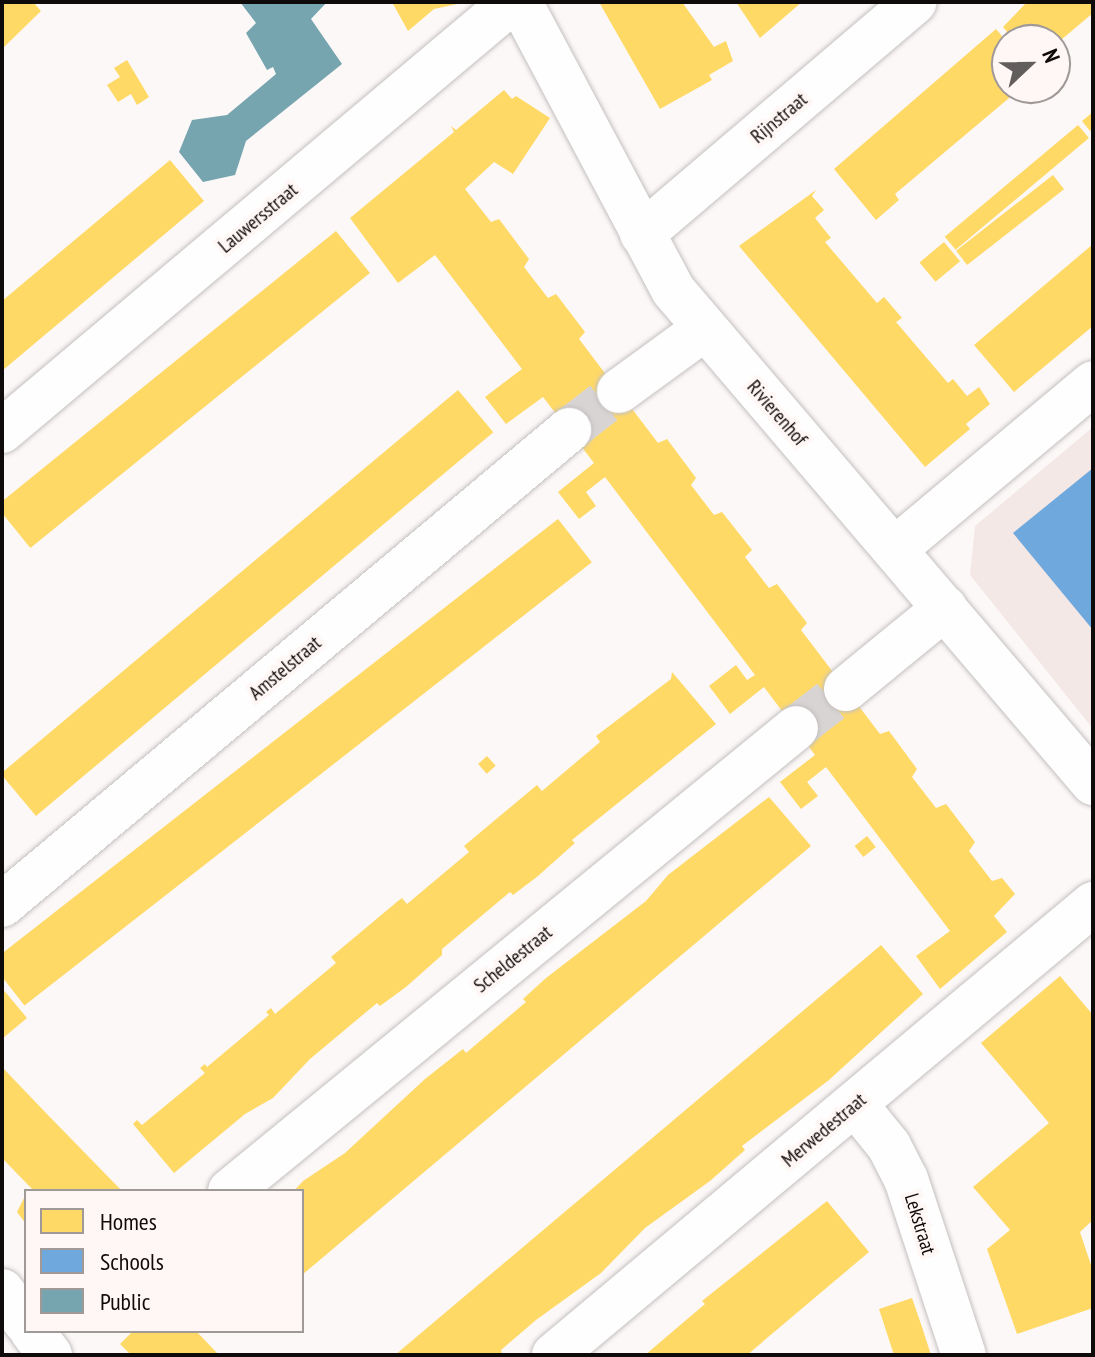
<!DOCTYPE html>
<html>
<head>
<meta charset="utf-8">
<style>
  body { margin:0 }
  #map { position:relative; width:1095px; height:1357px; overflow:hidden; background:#fdf8f8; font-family:"PT Sans Narrow",sans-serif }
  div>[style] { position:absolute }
  .built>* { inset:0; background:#f3e8e6 }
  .homes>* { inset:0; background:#ffd966; transform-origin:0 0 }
  .schools>* { inset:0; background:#6fa8dc }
  .public>* { inset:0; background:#76a5af }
  .minor-tunnel>* { height:44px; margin-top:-22px; transform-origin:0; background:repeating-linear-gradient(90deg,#d9d4d4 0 44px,transparent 0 66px) }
  .roads { filter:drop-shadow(0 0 2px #c4c0c0) drop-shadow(0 0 2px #c4c0c0) }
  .minor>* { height:44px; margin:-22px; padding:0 22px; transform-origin:22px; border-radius:22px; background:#fffefe }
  span { translate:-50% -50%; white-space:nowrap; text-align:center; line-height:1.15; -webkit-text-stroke:8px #fff7f6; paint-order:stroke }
  .street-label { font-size:20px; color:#0f0b0a }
  .frame { position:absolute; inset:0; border:4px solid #0f0b0a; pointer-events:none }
  .legend { position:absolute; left:24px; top:1189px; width:280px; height:144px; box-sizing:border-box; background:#fff7f6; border:2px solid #9f9998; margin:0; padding:10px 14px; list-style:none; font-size:24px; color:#0f0b0a }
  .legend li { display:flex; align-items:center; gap:16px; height:40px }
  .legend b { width:40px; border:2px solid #9f9998 }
  .north { position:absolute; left:991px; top:24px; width:80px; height:80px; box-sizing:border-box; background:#fff7f6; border:2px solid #9f9998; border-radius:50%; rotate:68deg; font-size:22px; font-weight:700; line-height:32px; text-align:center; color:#0f0b0a }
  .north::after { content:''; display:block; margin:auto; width:28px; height:36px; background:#625e5d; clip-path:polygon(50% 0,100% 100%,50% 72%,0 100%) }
</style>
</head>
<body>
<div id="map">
  <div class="built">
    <i style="clip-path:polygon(1093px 427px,1093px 729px,970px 575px,975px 526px)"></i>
  </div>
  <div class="homes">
    <i style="clip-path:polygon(2px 2px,33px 2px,41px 11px,2px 49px)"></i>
    <i style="clip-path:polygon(392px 2px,462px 2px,462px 3px,434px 9px,408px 31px)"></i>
    <i style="clip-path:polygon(599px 2px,682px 2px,714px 47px,726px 41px,733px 61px,709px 75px,712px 80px,660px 109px)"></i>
    <i style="clip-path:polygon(736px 2px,802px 2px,760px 38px)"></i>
    <i style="clip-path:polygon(1027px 2px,1093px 2px,1093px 13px,1055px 45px,1055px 40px,1014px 40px,1003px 27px)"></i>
    <i style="clip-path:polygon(996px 29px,1007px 42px,1007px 88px,1021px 88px,895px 194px,899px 200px,876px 220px,834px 169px)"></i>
    <i style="clip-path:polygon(127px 60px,149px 97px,137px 105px,131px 94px,118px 102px,107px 85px,120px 77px,114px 68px)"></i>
    <i style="clip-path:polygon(504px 90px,512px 99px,516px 96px,550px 118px,513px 174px,494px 162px,465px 189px,491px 222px,499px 219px,529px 259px,524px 267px,548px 298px,556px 294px,585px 332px,579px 339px,658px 443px,667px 439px,696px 478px,691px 485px,714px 515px,722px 512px,752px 550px,745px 557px,769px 588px,777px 584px,807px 623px,801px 630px,880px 734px,889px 731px,917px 769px,912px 777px,936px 808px,946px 804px,975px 842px,969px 851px,992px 881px,1002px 878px,1015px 894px,994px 916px,1007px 932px,940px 989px,916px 956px,950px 931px,826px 767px,807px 782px,818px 796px,801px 809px,780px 782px,815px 755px,764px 687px,730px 714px,709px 686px,736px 665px,747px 680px,755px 675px,605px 477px,586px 492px,596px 506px,579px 519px,558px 492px,594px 463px,543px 397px,506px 424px,485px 397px,522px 369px,435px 255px,398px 283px,350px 218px,454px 132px,451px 126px,456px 130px)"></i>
    <i style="clip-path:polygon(1093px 112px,1093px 128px,1090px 131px,1082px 121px)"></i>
    <i style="left:1078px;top:125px;width:17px;height:174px;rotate:50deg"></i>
    <i style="clip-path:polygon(170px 160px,204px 201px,2px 371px,2px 301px)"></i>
    <i style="left:1053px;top:175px;width:18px;height:123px;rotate:52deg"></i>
    <i style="clip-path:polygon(816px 190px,812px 196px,824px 210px,815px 218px,831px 238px,825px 242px,877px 303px,884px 297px,902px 318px,896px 322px,948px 383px,953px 379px,967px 396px,979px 387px,990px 404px,966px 424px,970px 429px,925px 467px,739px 246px)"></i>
    <i style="left:336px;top:231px;width:54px;height:437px;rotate:51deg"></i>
    <i style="left:944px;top:242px;width:25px;height:32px;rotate:50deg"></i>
    <i style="clip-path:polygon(1093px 244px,1093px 326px,1014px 392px,974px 345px)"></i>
    <i style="left:458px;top:390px;width:55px;height:597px;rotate:50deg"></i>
    <i style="left:558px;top:519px;width:55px;height:720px;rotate:52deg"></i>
    <i style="clip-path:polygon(672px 672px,716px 724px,572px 840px,575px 843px,538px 876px,513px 895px,510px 892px,442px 949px,442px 955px,406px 987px,380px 1006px,377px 1003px,310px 1059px,273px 1098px,245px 1114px,174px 1173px,133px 1124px,137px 1120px,142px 1125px,205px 1073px,200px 1068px,205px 1064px,207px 1067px,269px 1015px,266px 1012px,271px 1008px,275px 1014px,336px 963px,331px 957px,398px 901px,402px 898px,407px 904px,469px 852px,464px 846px,531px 790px,537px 785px,542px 791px,600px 742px,596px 736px,671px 679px)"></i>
    <i style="left:487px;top:756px;width:13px;height:12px;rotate:48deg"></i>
    <i style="clip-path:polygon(769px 797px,811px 846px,302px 1275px,302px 1191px,294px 1191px,303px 1181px,345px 1153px,425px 1079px,463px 1049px,466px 1053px,526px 1002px,523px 999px,546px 978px,646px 901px,668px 875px)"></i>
    <i style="left:867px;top:836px;width:14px;height:16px;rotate:51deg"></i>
    <i style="clip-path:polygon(881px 945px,923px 994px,829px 1080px,742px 1146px,745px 1150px,710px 1181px,645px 1228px,601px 1273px,536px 1320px,501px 1350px,502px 1355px,395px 1355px)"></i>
    <i style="clip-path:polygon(1060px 976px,1093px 1015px,1093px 1220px,1080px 1232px,1093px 1271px,1093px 1308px,1017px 1334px,987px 1249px,1010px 1230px,973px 1187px,1049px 1123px,981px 1043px)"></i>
    <i style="clip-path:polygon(2px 988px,27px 1018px,2px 1039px)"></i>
    <i style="clip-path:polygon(2px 1067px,46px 1113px,122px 1191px,34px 1191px,2px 1158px)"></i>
    <i style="clip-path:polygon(26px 1194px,26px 1224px,17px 1212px)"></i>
    <i style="clip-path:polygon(827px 1201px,869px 1252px,747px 1355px,638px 1355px,645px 1355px,705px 1304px,702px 1301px)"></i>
    <i style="clip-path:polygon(912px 1298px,923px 1330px,931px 1355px,894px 1355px,879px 1309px)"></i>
    <i style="clip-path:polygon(133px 1331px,196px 1331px,219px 1355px,131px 1355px,120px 1344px)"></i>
  </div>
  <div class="schools">
    <i style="clip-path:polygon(1093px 468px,1093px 630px,1013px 533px)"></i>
  </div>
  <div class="public">
    <i style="clip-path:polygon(240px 2px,327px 2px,311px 19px,342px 64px,246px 141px,235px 175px,203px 182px,179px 152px,192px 120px,227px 115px,276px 74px,273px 67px,267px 70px,246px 33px,256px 23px)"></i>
  </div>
  <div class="minor-tunnel">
    <i style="left:569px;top:430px;width:63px;rotate:-38deg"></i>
    <i style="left:796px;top:728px;width:63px;rotate:-38deg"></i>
  </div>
  <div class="roads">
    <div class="minor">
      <i style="left:520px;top:2px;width:326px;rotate:62deg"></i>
      <i style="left:673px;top:290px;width:648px;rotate:49.57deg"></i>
      <i style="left:642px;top:234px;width:358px;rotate:-40.4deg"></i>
      <i style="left:619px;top:391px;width:105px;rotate:-36.1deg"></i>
      <i style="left:2px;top:431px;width:666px;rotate:-40.07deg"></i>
      <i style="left:896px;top:548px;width:257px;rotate:-39.9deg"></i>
      <i style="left:846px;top:689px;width:128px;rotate:-39.3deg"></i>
      <i style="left:2px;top:905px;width:740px;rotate:-39.95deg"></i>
      <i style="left:855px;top:1104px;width:54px;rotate:51deg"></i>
      <i style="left:889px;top:1146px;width:37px;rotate:63deg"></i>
      <i style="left:906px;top:1179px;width:185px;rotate:71.8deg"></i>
      <i style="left:230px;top:1191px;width:731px;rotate:-39.28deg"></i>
      <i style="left:2px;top:1291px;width:40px;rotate:53deg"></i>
      <i style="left:32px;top:1331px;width:30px;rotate:53deg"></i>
      <i style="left:554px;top:1355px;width:703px;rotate:-39.92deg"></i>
    </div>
  </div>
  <div class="street-label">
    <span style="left:779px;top:118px;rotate:-40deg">Rijnstraat</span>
    <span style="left:258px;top:218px;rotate:-40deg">Lauwersstraat</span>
    <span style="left:777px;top:413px;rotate:49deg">Rivierenhof</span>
    <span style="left:285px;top:668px;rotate:-40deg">Amstelstraat</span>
    <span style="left:513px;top:959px;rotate:-39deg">Scheldestraat</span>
    <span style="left:824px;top:1130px;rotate:-40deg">Merwedestraat</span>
    <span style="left:920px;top:1224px;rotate:73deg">Lekstraat</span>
  </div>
  <div class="frame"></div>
  <ul class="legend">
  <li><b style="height:22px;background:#ffd966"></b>Homes</li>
  <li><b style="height:22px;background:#6fa8dc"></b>Schools</li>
  <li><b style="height:22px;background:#76a5af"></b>Public</li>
  </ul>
  <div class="north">N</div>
</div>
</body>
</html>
